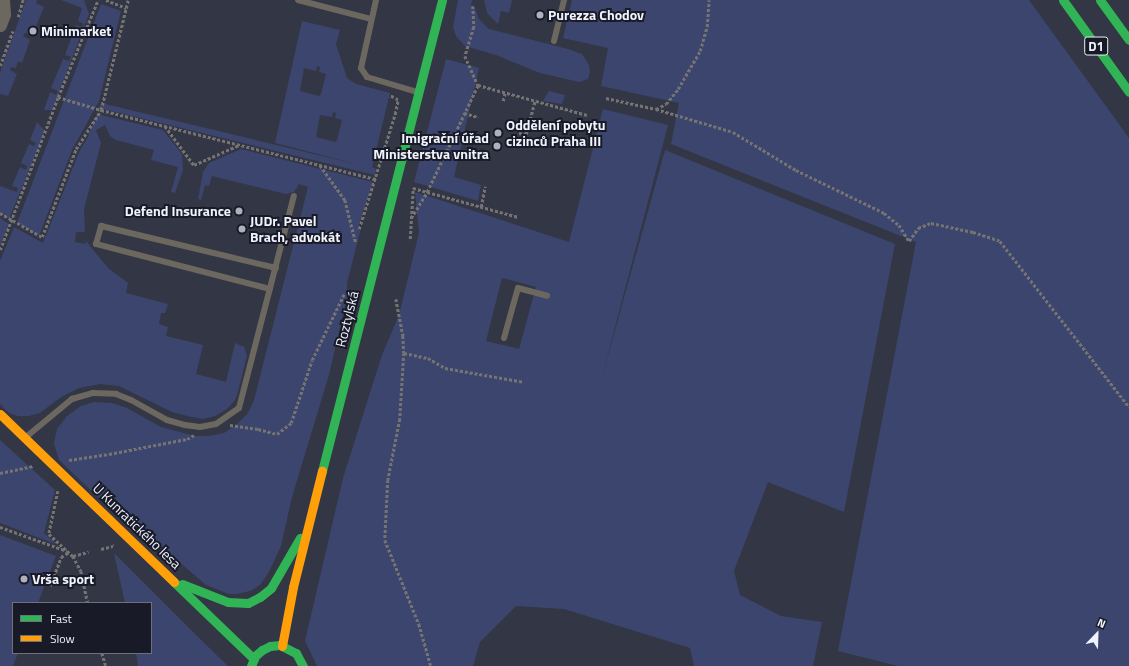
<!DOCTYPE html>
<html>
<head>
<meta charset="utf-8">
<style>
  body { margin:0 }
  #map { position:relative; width:1129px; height:666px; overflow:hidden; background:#333645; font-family:"Titillium Web",sans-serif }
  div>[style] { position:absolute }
  .green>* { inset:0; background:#3c456e }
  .path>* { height:2.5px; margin-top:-1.25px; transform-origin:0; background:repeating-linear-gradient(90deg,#767472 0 3px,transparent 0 5px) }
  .lane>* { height:6px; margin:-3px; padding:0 3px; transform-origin:3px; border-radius:3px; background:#6c685f }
  .street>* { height:13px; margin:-6.5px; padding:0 6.5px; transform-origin:6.5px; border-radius:6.5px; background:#6c685f }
  .fast>* { height:9px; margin:-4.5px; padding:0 4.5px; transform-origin:4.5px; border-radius:4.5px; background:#30b455 }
  .slow>* { height:9px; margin:-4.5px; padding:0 4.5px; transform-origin:4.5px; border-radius:4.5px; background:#ff9f0a }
  .dots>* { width:11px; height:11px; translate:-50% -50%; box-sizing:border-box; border:2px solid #181b27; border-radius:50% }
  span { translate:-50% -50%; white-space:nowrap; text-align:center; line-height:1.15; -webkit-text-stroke:4px #181b27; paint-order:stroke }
  .shield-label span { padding:1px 3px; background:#181b27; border:1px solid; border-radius:3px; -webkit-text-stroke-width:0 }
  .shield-label { font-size:13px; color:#f0f3fd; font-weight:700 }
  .poi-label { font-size:14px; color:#f0f3fd; font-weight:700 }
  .left { translate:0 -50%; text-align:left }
  .right { translate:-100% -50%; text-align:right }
  .street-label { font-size:14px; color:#f0f3fd }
  .legend { position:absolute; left:12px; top:602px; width:140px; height:52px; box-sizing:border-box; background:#181b27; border:1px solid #6e717d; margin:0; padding:5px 7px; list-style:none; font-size:12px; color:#f0f3fd }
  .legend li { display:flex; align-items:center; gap:8px; height:20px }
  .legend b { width:20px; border:1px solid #6e717d }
  .north { position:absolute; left:1077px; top:614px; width:40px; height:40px; -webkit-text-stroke:3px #181b27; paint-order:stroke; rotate:23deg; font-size:11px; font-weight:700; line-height:16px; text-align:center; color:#f0f3fd }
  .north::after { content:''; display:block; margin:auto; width:14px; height:18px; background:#f0f3fd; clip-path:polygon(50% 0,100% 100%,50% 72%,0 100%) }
</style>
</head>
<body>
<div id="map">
  <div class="green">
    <i style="clip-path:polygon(26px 0,37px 0,36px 3px,44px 7px,35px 29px,32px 28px,29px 34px,25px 33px,23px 36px,30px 40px,22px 63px,18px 61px,16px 68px,11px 67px,10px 70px,17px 74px,8px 96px,0 94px,0 73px)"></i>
    <i style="clip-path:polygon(61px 0,84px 0,89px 14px,52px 110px,44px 110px,50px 92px,56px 95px,58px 91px,51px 88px,63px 59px,69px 61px,71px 57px,65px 55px,76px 25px,82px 27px,84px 24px,78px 21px,82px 8px)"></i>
    <i style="clip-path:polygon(458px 0,472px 0,471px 6px,475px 8px,479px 19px,489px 29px,568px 49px,582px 54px,589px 65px,590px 71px,588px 79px,579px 82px,540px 73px,496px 55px,465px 46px,456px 36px,453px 27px)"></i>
    <i style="clip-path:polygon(484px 0,512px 0,509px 13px,501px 11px,498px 24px,487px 13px)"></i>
    <i style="clip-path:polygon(572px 0,1029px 0,1129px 138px,1129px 666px,898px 666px,838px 651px,916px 242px,671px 144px,679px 103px,601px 86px,608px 48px,563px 38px)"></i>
    <i style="clip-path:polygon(101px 4px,121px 11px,99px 101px,72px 150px,39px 236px,17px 223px)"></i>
    <i style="clip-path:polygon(evenodd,302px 21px,340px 30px,336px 44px,347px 78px,356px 84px,390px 93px,372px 167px,376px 169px,375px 175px,99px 108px,101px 103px,360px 165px,275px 143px,302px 21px,317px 66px,320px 67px,319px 72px,326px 74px,321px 94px,319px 96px,300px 91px,304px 68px,316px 71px,317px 66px,302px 21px,333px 112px,336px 113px,335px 118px,342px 120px,337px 140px,335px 142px,316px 137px,320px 115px,332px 117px,333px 112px)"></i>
    <i style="clip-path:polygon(446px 59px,479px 68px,454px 177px,481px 185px,478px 201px,414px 182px)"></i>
    <i style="clip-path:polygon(549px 91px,565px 95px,562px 104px,543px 101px)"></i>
    <i style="clip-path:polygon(evenodd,603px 109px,668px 125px,602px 377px,665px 150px,895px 244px,844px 512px,768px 482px,734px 571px,740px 595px,781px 616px,822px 622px,813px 666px,694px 666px,690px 648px,564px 609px,516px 606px,480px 642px,473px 666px,317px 666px,305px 641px,343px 478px,382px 355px,399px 315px,419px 233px,415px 192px,569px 242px,603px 109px,502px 278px,536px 287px,519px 349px,486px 341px,502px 278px)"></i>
    <i style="clip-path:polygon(97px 114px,163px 130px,182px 154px,183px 170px,175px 193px,171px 192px,178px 167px,151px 160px,154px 150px,116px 140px,110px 136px,105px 125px,96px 130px,101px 143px,84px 209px,85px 232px,76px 232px,75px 242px,85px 244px,86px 241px,108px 268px,128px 283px,126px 293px,168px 304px,165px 313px,161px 313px,159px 324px,168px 327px,166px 336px,203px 345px,196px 374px,226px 382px,235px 343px,244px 347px,247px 355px,238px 392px,235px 400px,227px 409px,215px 416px,203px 419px,187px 416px,172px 412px,119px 386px,100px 384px,79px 388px,61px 397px,40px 413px,29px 416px,18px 416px,9px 413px,0 404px,0 261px,14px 227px,43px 243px,79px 152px,88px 137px)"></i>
    <i style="clip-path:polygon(37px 122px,45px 131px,9px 219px,0 213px,0 186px,17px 192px,18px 188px,12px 186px,20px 167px,26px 170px,27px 166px,21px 163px,29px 144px,34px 146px,36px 143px,30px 140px)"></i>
    <i style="clip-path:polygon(241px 149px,373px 182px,358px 227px,361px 228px,347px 283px,347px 297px,329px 375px,292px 497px,281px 546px,269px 572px,260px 585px,250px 591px,237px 594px,229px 594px,206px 585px,126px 516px,101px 500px,59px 460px,54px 443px,57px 429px,67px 416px,81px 406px,94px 402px,112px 403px,127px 408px,161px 427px,195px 436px,209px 436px,224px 433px,236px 425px,248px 413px,254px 400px,308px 187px,299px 184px,294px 192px,286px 194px,212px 176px,209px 186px,205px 185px,201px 200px,198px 199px,203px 172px,209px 163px)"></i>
    <i style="clip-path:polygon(0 218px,9px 224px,0 245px)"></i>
    <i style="clip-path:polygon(0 440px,55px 490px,44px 533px,58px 545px,0 523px)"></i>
    <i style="clip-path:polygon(0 535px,56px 556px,38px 603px,13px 603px,13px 653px,18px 653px,13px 666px,0 666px)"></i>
    <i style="clip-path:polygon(114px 553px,196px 635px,228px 666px,137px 666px,138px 665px,136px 653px,151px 653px,151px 603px,125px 603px)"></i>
  </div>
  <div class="path">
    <i style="left:106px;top:0;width:22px;rotate:22deg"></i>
    <i style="left:473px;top:6px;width:21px;rotate:87deg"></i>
    <i style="left:474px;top:27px;width:30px;rotate:107deg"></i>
    <i style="left:465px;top:56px;width:32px;rotate:66deg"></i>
    <i style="left:18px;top:17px;width:18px;rotate:-74deg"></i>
    <i style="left:0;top:66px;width:37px;rotate:-70deg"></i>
    <i style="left:58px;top:97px;width:45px;rotate:16.8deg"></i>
    <i style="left:101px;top:110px;width:284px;rotate:14.1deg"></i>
    <i style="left:606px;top:98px;width:51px;rotate:12.4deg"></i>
    <i style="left:656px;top:109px;width:11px;rotate:-27deg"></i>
    <i style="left:666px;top:104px;width:19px;rotate:-51deg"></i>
    <i style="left:678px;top:89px;width:44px;rotate:-59.9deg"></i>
    <i style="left:700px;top:51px;width:25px;rotate:-74deg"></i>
    <i style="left:707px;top:27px;width:27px;rotate:-86deg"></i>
    <i style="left:503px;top:101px;width:9px;rotate:-77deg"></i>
    <i style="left:656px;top:109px;width:80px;rotate:16.6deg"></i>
    <i style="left:733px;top:132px;width:74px;rotate:31.1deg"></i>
    <i style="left:796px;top:170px;width:98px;rotate:26deg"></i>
    <i style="left:884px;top:213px;width:19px;rotate:39deg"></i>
    <i style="left:899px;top:225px;width:19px;rotate:58deg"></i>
    <i style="left:464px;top:113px;width:15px;rotate:16deg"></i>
    <i style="left:165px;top:126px;width:49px;rotate:53.4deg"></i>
    <i style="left:194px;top:165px;width:49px;rotate:-24deg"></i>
    <i style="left:519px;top:133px;width:7px;rotate:8deg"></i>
    <i style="left:526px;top:134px;width:35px;rotate:-75deg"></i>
    <i style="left:320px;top:165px;width:43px;rotate:54.5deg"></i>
    <i style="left:345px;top:200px;width:44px;rotate:75.7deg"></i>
    <i style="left:481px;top:207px;width:21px;rotate:-79deg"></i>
    <i style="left:0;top:213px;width:48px;rotate:29.7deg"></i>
    <i style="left:42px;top:237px;width:94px;rotate:-68.9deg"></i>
    <i style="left:76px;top:149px;width:46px;rotate:-57.3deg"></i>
    <i style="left:101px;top:110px;width:113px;rotate:-76.2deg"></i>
    <i style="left:411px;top:218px;width:31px;rotate:-58deg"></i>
    <i style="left:427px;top:192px;width:119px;rotate:-64.5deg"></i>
    <i style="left:478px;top:85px;width:113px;rotate:15.4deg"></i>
    <i style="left:359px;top:229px;width:121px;rotate:-72.6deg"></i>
    <i style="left:395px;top:114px;width:14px;rotate:-78deg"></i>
    <i style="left:398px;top:100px;width:10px;rotate:-151deg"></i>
    <i style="left:410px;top:239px;width:51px;rotate:-86.6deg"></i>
    <i style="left:413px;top:188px;width:109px;rotate:15.4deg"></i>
    <i style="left:909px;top:241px;width:16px;rotate:-55deg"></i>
    <i style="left:918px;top:228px;width:14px;rotate:-21deg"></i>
    <i style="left:931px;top:223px;width:43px;rotate:12.1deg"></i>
    <i style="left:973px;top:232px;width:28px;rotate:18deg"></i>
    <i style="left:1000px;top:241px;width:210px;rotate:52.1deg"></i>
    <i style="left:0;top:250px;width:164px;rotate:-69.2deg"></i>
    <i style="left:58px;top:97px;width:105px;rotate:-67.6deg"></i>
    <i style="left:396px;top:299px;width:38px;rotate:79deg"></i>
    <i style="left:403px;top:336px;width:17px;rotate:87deg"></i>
    <i style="left:404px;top:353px;width:66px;rotate:93.5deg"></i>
    <i style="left:400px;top:419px;width:62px;rotate:101.1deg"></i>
    <i style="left:388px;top:480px;width:60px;rotate:92.9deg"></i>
    <i style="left:385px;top:540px;width:91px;rotate:68deg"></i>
    <i style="left:419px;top:624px;width:44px;rotate:74.1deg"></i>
    <i style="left:404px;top:353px;width:25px;rotate:12deg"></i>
    <i style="left:428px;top:358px;width:20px;rotate:30deg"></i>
    <i style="left:445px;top:368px;width:80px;rotate:10deg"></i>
    <i style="left:230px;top:425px;width:28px;rotate:8deg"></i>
    <i style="left:258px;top:429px;width:20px;rotate:15deg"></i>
    <i style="left:277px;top:434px;width:18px;rotate:-38deg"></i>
    <i style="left:291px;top:423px;width:66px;rotate:-71.6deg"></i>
    <i style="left:312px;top:360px;width:73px;rotate:-64.1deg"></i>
    <i style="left:69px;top:460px;width:40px;rotate:-8.5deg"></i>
    <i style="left:109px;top:454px;width:79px;rotate:-10.9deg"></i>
    <i style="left:187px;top:439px;width:8px;rotate:-30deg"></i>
    <i style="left:0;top:473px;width:34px;rotate:-12deg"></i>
    <i style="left:58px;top:491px;width:44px;rotate:101.8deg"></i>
    <i style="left:49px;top:534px;width:33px;rotate:43deg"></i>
    <i style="left:73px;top:556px;width:17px;rotate:62deg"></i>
    <i style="left:81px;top:571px;width:33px;rotate:78deg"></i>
    <i style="left:0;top:527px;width:71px;rotate:19.7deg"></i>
    <i style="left:101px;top:549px;width:12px;rotate:-14deg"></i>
    <i style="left:113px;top:546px;width:1px;rotate:-135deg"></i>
    <i style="left:73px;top:556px;width:16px;rotate:-15deg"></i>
    <i style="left:50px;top:586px;width:31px;rotate:-69deg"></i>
    <i style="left:61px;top:557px;width:9px;rotate:-32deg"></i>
    <i style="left:102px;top:653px;width:14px;rotate:73deg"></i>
  </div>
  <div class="lane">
    <i style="left:298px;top:0;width:75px;rotate:14.6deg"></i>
    <i style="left:376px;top:0;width:70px;rotate:102.4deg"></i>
    <i style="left:361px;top:68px;width:11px;rotate:56deg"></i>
    <i style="left:367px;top:77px;width:52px;rotate:16.7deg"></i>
    <i style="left:554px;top:41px;width:42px;rotate:-76.3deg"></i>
    <i style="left:270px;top:289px;width:180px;rotate:-165.5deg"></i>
    <i style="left:96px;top:244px;width:19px;rotate:-74deg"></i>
    <i style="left:101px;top:226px;width:180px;rotate:13.5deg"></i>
    <i style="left:504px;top:338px;width:52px;rotate:-74.4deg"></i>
    <i style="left:518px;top:288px;width:30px;rotate:15deg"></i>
    <i style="left:26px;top:437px;width:60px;rotate:-39.6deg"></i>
    <i style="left:72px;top:399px;width:22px;rotate:-16deg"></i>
    <i style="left:93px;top:393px;width:23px;rotate:2deg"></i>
    <i style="left:116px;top:394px;width:16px;rotate:22deg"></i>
    <i style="left:131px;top:400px;width:41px;rotate:29.1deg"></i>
    <i style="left:167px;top:420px;width:19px;rotate:16deg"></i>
    <i style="left:185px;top:425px;width:15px;rotate:8deg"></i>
    <i style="left:200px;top:427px;width:16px;rotate:-11deg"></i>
    <i style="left:216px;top:424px;width:28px;rotate:-35deg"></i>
    <i style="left:239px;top:408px;width:219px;rotate:-75.5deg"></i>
  </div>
  <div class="street">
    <i style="left:0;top:25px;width:12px;rotate:-70deg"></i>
    <i style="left:4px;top:14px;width:14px;rotate:-94deg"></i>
  </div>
  <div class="fast">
    <i style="left:1063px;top:0;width:113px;rotate:54.3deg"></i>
    <i style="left:1100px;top:0;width:49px;rotate:54.1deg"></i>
    <i style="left:322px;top:471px;width:486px;rotate:-75.7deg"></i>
    <i style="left:174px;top:582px;width:111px;rotate:43.9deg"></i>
    <i style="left:182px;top:584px;width:49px;rotate:21.4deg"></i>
    <i style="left:228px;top:602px;width:20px;rotate:3deg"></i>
    <i style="left:248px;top:603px;width:13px;rotate:-27deg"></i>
    <i style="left:260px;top:597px;width:14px;rotate:-39deg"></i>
    <i style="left:271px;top:588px;width:58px;rotate:-59.9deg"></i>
    <i style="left:251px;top:666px;width:11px;rotate:-68deg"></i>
    <i style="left:255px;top:656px;width:9px;rotate:-41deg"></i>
    <i style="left:262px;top:650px;width:9px;rotate:-27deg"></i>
    <i style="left:270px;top:646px;width:10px;rotate:-6deg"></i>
    <i style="left:280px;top:645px;width:18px;rotate:27deg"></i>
    <i style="left:296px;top:653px;width:15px;rotate:62deg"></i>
  </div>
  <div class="slow">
    <i style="left:0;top:414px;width:242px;rotate:44deg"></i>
    <i style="left:282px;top:646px;width:60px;rotate:-79.4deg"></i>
    <i style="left:293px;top:587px;width:120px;rotate:-76deg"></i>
  </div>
  <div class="dots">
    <i style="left:540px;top:15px;background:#aeb1bd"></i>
    <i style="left:33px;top:31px;background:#aeb1bd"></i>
    <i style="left:498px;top:133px;background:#aeb1bd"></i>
    <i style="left:497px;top:146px;background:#aeb1bd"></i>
    <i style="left:239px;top:211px;background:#aeb1bd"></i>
    <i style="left:242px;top:229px;background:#aeb1bd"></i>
    <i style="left:24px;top:579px;background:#aeb1bd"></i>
  </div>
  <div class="shield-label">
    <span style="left:1096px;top:46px">D1</span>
  </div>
  <div class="poi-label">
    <span class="left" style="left:548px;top:15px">Purezza Chodov</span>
    <span class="left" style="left:41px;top:31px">Minimarket</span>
    <span class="left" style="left:506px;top:133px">Oddělení pobytu<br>cizinců Praha III</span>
    <span class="right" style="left:489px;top:146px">Imigrační úřad<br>Ministerstva vnitra</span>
    <span class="right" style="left:231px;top:211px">Defend Insurance</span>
    <span class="left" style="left:250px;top:229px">JUDr. Pavel<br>Brach, advokát</span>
    <span class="left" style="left:32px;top:579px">Vrša sport</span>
  </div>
  <div class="street-label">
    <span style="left:347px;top:319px;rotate:-76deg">Roztylská</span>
    <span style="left:137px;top:526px;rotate:44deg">U Kunratického lesa</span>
  </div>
  <ul class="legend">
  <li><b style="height:5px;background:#30b455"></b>Fast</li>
  <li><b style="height:5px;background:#ff9f0a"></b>Slow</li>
  </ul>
  <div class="north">N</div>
</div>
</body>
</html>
